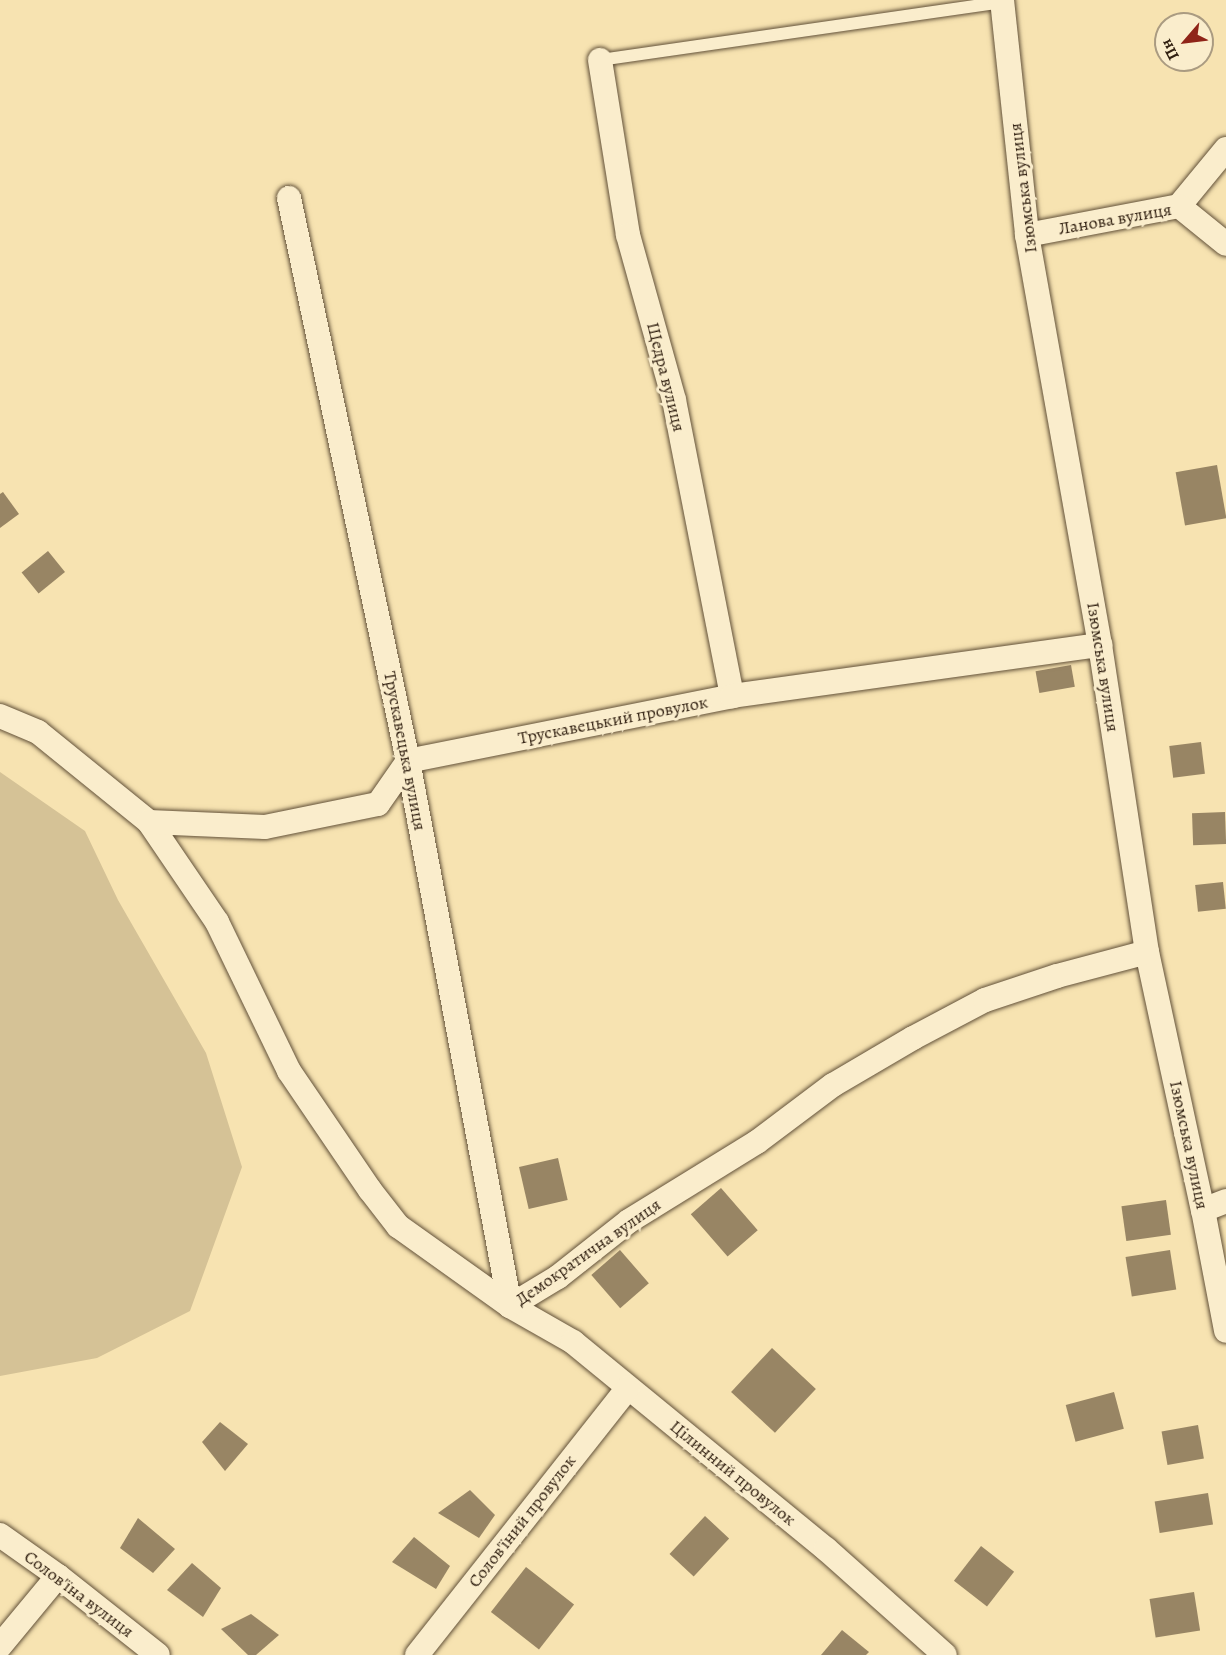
<!DOCTYPE html>
<html>
<head>
<meta charset="utf-8">
<style>
  body { margin:0 }
  #map { position:relative; width:1226px; height:1655px; overflow:hidden; background:#f7e3b1; font-family:Alegreya,serif }
  div>[style] { position:absolute }
  .green>* { inset:0; background:#d5c296 }
  .building>* { inset:0; background:#988564; transform-origin:0 0 }
  .roads { filter:drop-shadow(0 0 2px #625139) drop-shadow(0 0 2px #625139) }
  .service>* { height:12px; margin:-6px; padding:0 6px; transform-origin:6px; border-radius:6px; background:#faedcc }
  .minor>* { height:24px; margin:-12px; padding:0 12px; transform-origin:12px; border-radius:12px; background:#faedcc }
  span { translate:-50% -50%; white-space:nowrap; text-align:center; line-height:1.15; -webkit-text-stroke:6px #faedcc; paint-order:stroke }
  .street-label { font-size:18px; color:#312011 }
  .north { position:absolute; left:1154px; top:12px; width:60px; height:60px; box-sizing:border-box; background:#faedcc; border:2px solid #aa9b81; border-radius:50%; rotate:242deg; font-size:16px; font-weight:700; line-height:24px; text-align:center; color:#312011 }
  .north::after { content:''; display:block; margin:auto; width:21px; height:27px; background:#8f2418; clip-path:polygon(50% 0,100% 100%,50% 72%,0 100%) }
</style>
</head>
<body>
<div id="map">
  <div class="green">
    <i style="clip-path:polygon(0 772px,85px 831px,118px 900px,206px 1053px,242px 1167px,190px 1311px,97px 1358px,0 1376px)"></i>
  </div>
  <div class="building">
    <i style="left:1217px;top:465px;width:54px;height:42px;rotate:80deg"></i>
    <i style="clip-path:polygon(3px 492px,19px 514px,0 528px,0 494px)"></i>
    <i style="left:48px;top:551px;width:27px;height:34px;rotate:51deg"></i>
    <i style="left:1071px;top:665px;width:22px;height:36px;rotate:80deg"></i>
    <i style="left:1201px;top:742px;width:32px;height:32px;rotate:83deg"></i>
    <i style="left:1225px;top:812px;width:32px;height:33px;rotate:88deg"></i>
    <i style="left:1223px;top:882px;width:27px;height:28px;rotate:84deg"></i>
    <i style="left:558px;top:1158px;width:43px;height:40px;rotate:77deg"></i>
    <i style="left:721px;top:1188px;width:56px;height:40px;rotate:49deg"></i>
    <i style="left:1166px;top:1200px;width:35px;height:45px;rotate:82deg"></i>
    <i style="left:620px;top:1250px;width:44px;height:38px;rotate:49deg"></i>
    <i style="left:1170px;top:1250px;width:40px;height:45px;rotate:81deg"></i>
    <i style="left:772px;top:1348px;width:60px;height:60px;rotate:43deg"></i>
    <i style="left:1114px;top:1392px;width:38px;height:50px;rotate:75deg"></i>
    <i style="clip-path:polygon(220px 1422px,248px 1444px,225px 1471px,202px 1442px)"></i>
    <i style="left:1198px;top:1425px;width:34px;height:37px;rotate:80deg"></i>
    <i style="clip-path:polygon(470px 1490px,495px 1515px,479px 1538px,438px 1513px)"></i>
    <i style="left:1208px;top:1493px;width:32px;height:54px;rotate:81deg"></i>
    <i style="left:705px;top:1516px;width:33px;height:52px;rotate:43deg"></i>
    <i style="clip-path:polygon(138px 1518px,175px 1549px,153px 1573px,120px 1548px)"></i>
    <i style="clip-path:polygon(414px 1537px,450px 1566px,436px 1589px,392px 1562px)"></i>
    <i style="left:981px;top:1546px;width:42px;height:44px;rotate:38deg"></i>
    <i style="clip-path:polygon(192px 1563px,221px 1588px,203px 1617px,167px 1590px)"></i>
    <i style="left:526px;top:1567px;width:61px;height:57px;rotate:38deg"></i>
    <i style="left:1194px;top:1592px;width:39px;height:45px;rotate:81deg"></i>
    <i style="clip-path:polygon(251px 1614px,279px 1635px,256px 1655px,248px 1655px,221px 1629px)"></i>
    <i style="clip-path:polygon(842px 1630px,869px 1652px,866px 1655px,821px 1655px)"></i>
  </div>
  <div class="roads">
    <div class="service">
      <i style="left:600px;top:60px;width:406px;rotate:-8.2deg"></i>
    </div>
    <div class="minor">
      <i style="left:1002px;top:0;width:236px;rotate:83.9deg"></i>
      <i style="left:1027px;top:235px;width:416px;rotate:79.9deg"></i>
      <i style="left:1100px;top:645px;width:311px;rotate:81.3deg"></i>
      <i style="left:1147px;top:952px;width:264px;rotate:77.8deg"></i>
      <i style="left:1203px;top:1210px;width:123px;rotate:79.2deg"></i>
      <i style="left:600px;top:60px;width:177px;rotate:80.9deg"></i>
      <i style="left:628px;top:235px;width:171px;rotate:74.4deg"></i>
      <i style="left:674px;top:400px;width:302px;rotate:78.9deg"></i>
      <i style="left:289px;top:198px;width:575px;rotate:78.07deg"></i>
      <i style="left:408px;top:761px;width:554px;rotate:79.4deg"></i>
      <i style="left:1179px;top:206px;width:74px;rotate:-50.5deg"></i>
      <i style="left:1027px;top:235px;width:155px;rotate:-10.8deg"></i>
      <i style="left:1179px;top:206px;width:60px;rotate:39deg"></i>
      <i style="left:0;top:716px;width:41px;rotate:22.8deg"></i>
      <i style="left:38px;top:732px;width:143px;rotate:39deg"></i>
      <i style="left:149px;top:822px;width:121px;rotate:55.8deg"></i>
      <i style="left:217px;top:922px;width:165px;rotate:64.2deg"></i>
      <i style="left:289px;top:1071px;width:144px;rotate:55.8deg"></i>
      <i style="left:370px;top:1190px;width:46px;rotate:52.1deg"></i>
      <i style="left:398px;top:1226px;width:138px;rotate:35.5deg"></i>
      <i style="left:510px;top:1306px;width:73px;rotate:29.7deg"></i>
      <i style="left:573px;top:1342px;width:327px;rotate:39.3deg"></i>
      <i style="left:826px;top:1549px;width:159px;rotate:41.7deg"></i>
      <i style="left:149px;top:822px;width:116px;rotate:2.5deg"></i>
      <i style="left:265px;top:827px;width:115px;rotate:-11.5deg"></i>
      <i style="left:378px;top:804px;width:52px;rotate:-55.1deg"></i>
      <i style="left:408px;top:761px;width:330px;rotate:-11.3deg"></i>
      <i style="left:732px;top:696px;width:372px;rotate:-7.9deg"></i>
      <i style="left:1203px;top:1210px;width:25px;rotate:-21deg"></i>
      <i style="left:510px;top:1306px;width:56px;rotate:-31.1deg"></i>
      <i style="left:558px;top:1277px;width:90px;rotate:-38.3deg"></i>
      <i style="left:629px;top:1221px;width:150px;rotate:-31.7deg"></i>
      <i style="left:757px;top:1142px;width:95px;rotate:-36.9deg"></i>
      <i style="left:833px;top:1085px;width:93px;rotate:-30.4deg"></i>
      <i style="left:913px;top:1038px;width:81px;rotate:-27.8deg"></i>
      <i style="left:985px;top:1000px;width:76px;rotate:-18.4deg"></i>
      <i style="left:1057px;top:976px;width:93px;rotate:-14.9deg"></i>
      <i style="left:0;top:1535px;width:71px;rotate:35.3deg"></i>
      <i style="left:58px;top:1576px;width:127px;rotate:38.3deg"></i>
      <i style="left:0;top:1646px;width:91px;rotate:-50.4deg"></i>
      <i style="left:417px;top:1655px;width:340px;rotate:-51.7deg"></i>
    </div>
  </div>
  <div class="street-label">
    <span style="left:1023px;top:188px;rotate:-97deg">Ізюмська вулиця</span>
    <span style="left:1115px;top:219px;rotate:-10deg">Ланова вулиця</span>
    <span style="left:666px;top:377px;rotate:76deg">Щедра вулиця</span>
    <span style="left:1103px;top:667px;rotate:81deg">Ізюмська вулиця</span>
    <span style="left:613px;top:720px;rotate:-11deg">Трускавецький провулок</span>
    <span style="left:405px;top:751px;rotate:79deg">Трускавецька вулиця</span>
    <span style="left:1189px;top:1145px;rotate:78deg">Ізюмська вулиця</span>
    <span style="left:588px;top:1252px;rotate:-35deg">Демократична вулиця</span>
    <span style="left:733px;top:1473px;rotate:39deg">Цілинний провулок</span>
    <span style="left:522px;top:1521px;rotate:-52deg">Солов'їний провулок</span>
    <span style="left:79px;top:1594px;rotate:37deg">Солов'їна вулиця</span>
  </div>
  <div class="north">Пн</div>
</div>
</body>
</html>
